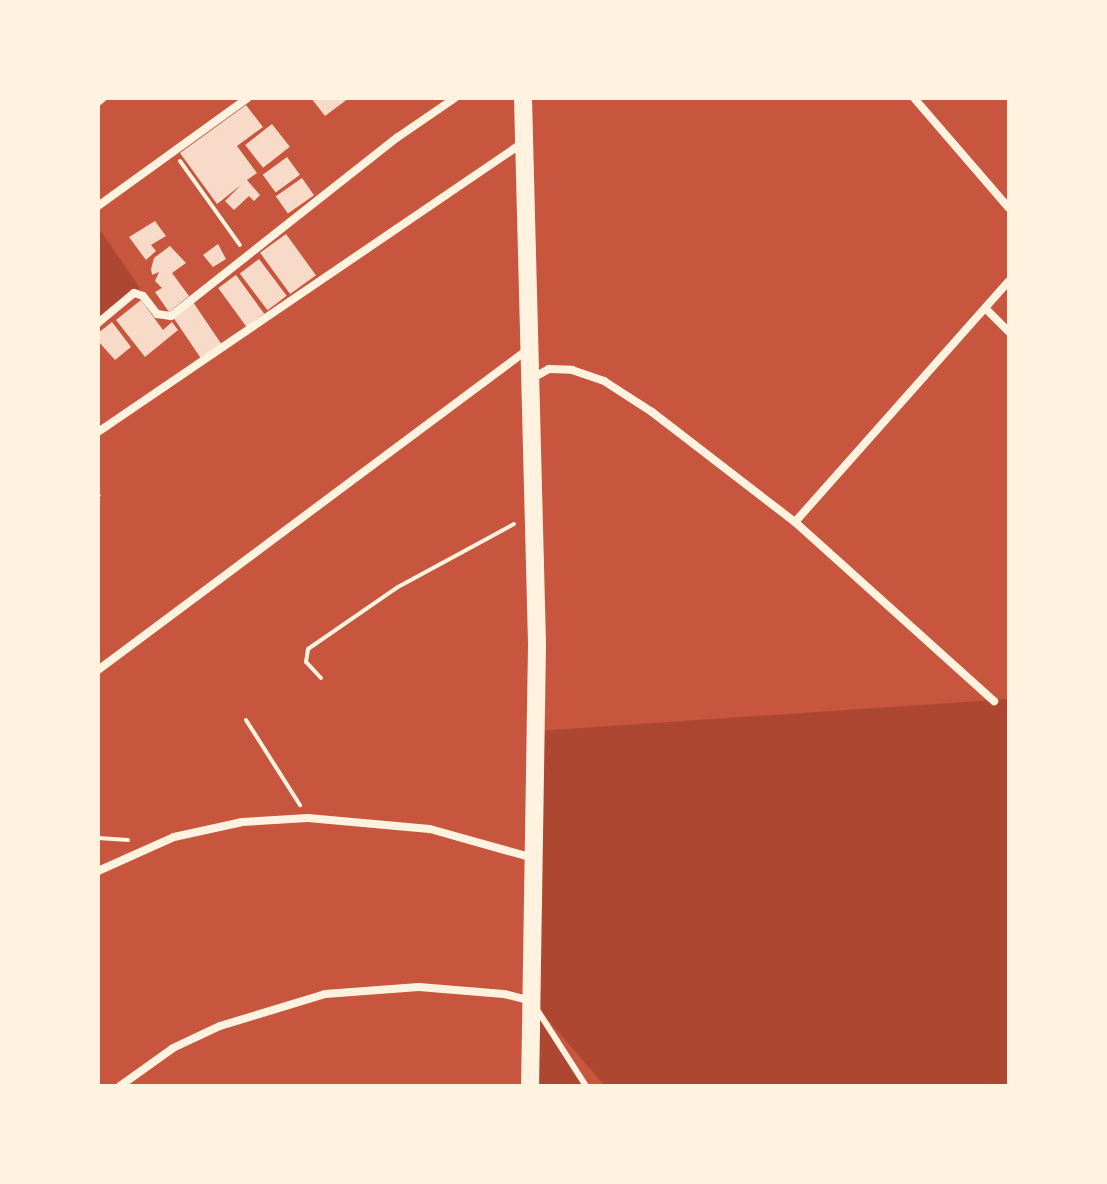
<!DOCTYPE html>
<html>
<head>
<meta charset="utf-8">
<style>
  body { margin:0 }
  #map { position:relative; width:1107px; height:1184px; overflow:hidden; background:#c8553d; font-family:"Fira Sans Condensed",sans-serif }
  div>[style] { position:absolute }
  .green>* { inset:0; background:#ae4732 }
  .building>* { inset:0; background:#f7dbc8; transform-origin:0 0 }
  .path>* { height:4px; margin:-2px; padding:0 2px; transform-origin:2px; border-radius:2px; background:#fff3e0 }
  .service>* { height:6px; margin:-3px; padding:0 3px; transform-origin:3px; border-radius:3px; background:#fff3e0 }
  .minor>* { height:8px; margin:-4px; padding:0 4px; transform-origin:4px; border-radius:4px; background:#fff3e0 }
  .primary>* { height:18px; margin:-9px; padding:0 9px; transform-origin:9px; border-radius:9px; background:#fff3e0 }
  span { translate:-50% -50%; white-space:nowrap; text-align:center; line-height:1.15; -webkit-text-stroke:8px #fff3e0; paint-order:stroke }
  .frame { position:absolute; inset:0; border:100px solid #fff3e0; pointer-events:none }
</style>
</head>
<body>
<div id="map">
  <div class="green">
    <i style="clip-path:polygon(98px 227px,140px 288px,98px 323px)"></i>
    <i style="clip-path:polygon(1009px 699px,1009px 1086px,605px 1086px,537px 1007px,586px 1086px,530px 1086px,536px 731px)"></i>
  </div>
  <div class="building">
    <i style="clip-path:polygon(311px 98px,349px 98px,325px 116px)"></i>
    <i style="clip-path:polygon(246px 105px,263px 127px,237px 146px,257px 173px,247px 180px,260px 195px,254px 201px,249px 196px,234px 210px,225px 201px,241px 185px,217px 204px,180px 153px)"></i>
    <i style="left:272px;top:124px;width:29px;height:34px;rotate:52deg"></i>
    <i style="left:287px;top:157px;width:22px;height:30px;rotate:54deg"></i>
    <i style="left:302px;top:178px;width:21px;height:32px;rotate:55deg"></i>
    <i style="clip-path:polygon(155px 221px,166px 236px,151px 245px,156px 251px,146px 260px,129px 237px)"></i>
    <i style="left:286px;top:234px;width:51px;height:32px;rotate:54deg"></i>
    <i style="clip-path:polygon(218px 244px,226px 259px,213px 267px,203px 255px)"></i>
    <i style="clip-path:polygon(170px 246px,186px 263px,172px 273px,189px 296px,169px 312px,155px 292px,162px 288px,155px 281px,159px 272px,152px 275px,151px 269px,154px 258px)"></i>
    <i style="left:259px;top:259px;width:46px;height:24px;rotate:53deg"></i>
    <i style="left:236px;top:275px;width:48px;height:22px;rotate:54deg"></i>
    <i style="clip-path:polygon(141px 300px,163px 330px,172px 322px,178px 330px,145px 357px,116px 320px)"></i>
    <i style="left:193px;top:302px;width:52px;height:25px;rotate:56deg"></i>
    <i style="clip-path:polygon(112px 322px,131px 347px,115px 360px,98px 341px,98px 333px)"></i>
  </div>
  <div class="path">
    <i style="left:180px;top:161px;width:103px;rotate:54.5deg"></i>
    <i style="left:98px;top:496px;width:1px;rotate:-45deg"></i>
    <i style="left:321px;top:678px;width:22px;rotate:-133deg"></i>
    <i style="left:306px;top:662px;width:13px;rotate:-81deg"></i>
    <i style="left:308px;top:649px;width:109px;rotate:-34.6deg"></i>
    <i style="left:398px;top:587px;width:132px;rotate:-28.5deg"></i>
    <i style="left:246px;top:720px;width:101px;rotate:57.6deg"></i>
    <i style="left:98px;top:838px;width:30px;rotate:4deg"></i>
  </div>
  <div class="service">
    <i style="left:536px;top:1008px;width:93px;rotate:57.3deg"></i>
  </div>
  <div class="minor">
    <i style="left:914px;top:98px;width:145px;rotate:49.2deg"></i>
    <i style="left:98px;top:102px;width:6px;rotate:-39deg"></i>
    <i style="left:98px;top:206px;width:185px;rotate:-35.8deg"></i>
    <i style="left:985px;top:308px;width:34px;rotate:45deg"></i>
    <i style="left:98px;top:323px;width:47px;rotate:-39.8deg"></i>
    <i style="left:134px;top:293px;width:9px;rotate:18deg"></i>
    <i style="left:143px;top:296px;width:23px;rotate:52deg"></i>
    <i style="left:157px;top:314px;width:14px;rotate:8deg"></i>
    <i style="left:171px;top:316px;width:289px;rotate:-38.3deg"></i>
    <i style="left:398px;top:137px;width:69px;rotate:-34.4deg"></i>
    <i style="left:531px;top:379px;width:21px;rotate:-29deg"></i>
    <i style="left:549px;top:369px;width:23px;rotate:2deg"></i>
    <i style="left:572px;top:370px;width:34px;rotate:19deg"></i>
    <i style="left:604px;top:381px;width:57px;rotate:32.9deg"></i>
    <i style="left:652px;top:412px;width:180px;rotate:37.6deg"></i>
    <i style="left:795px;top:522px;width:268px;rotate:42deg"></i>
    <i style="left:98px;top:432px;width:515px;rotate:-34.25deg"></i>
    <i style="left:795px;top:522px;width:322px;rotate:-48.4deg"></i>
    <i style="left:98px;top:670px;width:535px;rotate:-36.72deg"></i>
    <i style="left:98px;top:871px;width:83px;rotate:-24.1deg"></i>
    <i style="left:174px;top:837px;width:70px;rotate:-12.4deg"></i>
    <i style="left:242px;top:822px;width:66px;rotate:-3.5deg"></i>
    <i style="left:308px;top:818px;width:122px;rotate:5.2deg"></i>
    <i style="left:430px;top:829px;width:107px;rotate:15.7deg"></i>
    <i style="left:120px;top:1086px;width:65px;rotate:-35.6deg"></i>
    <i style="left:173px;top:1048px;width:52px;rotate:-25.1deg"></i>
    <i style="left:220px;top:1026px;width:110px;rotate:-16.9deg"></i>
    <i style="left:325px;top:994px;width:94px;rotate:-4.3deg"></i>
    <i style="left:419px;top:987px;width:85px;rotate:4.7deg"></i>
    <i style="left:504px;top:994px;width:29px;rotate:14deg"></i>
  </div>
  <div class="primary">
    <i style="left:523px;top:98px;width:547px;rotate:88.53deg"></i>
    <i style="left:537px;top:645px;width:441px;rotate:90.9deg"></i>
  </div>
  <div class="frame"></div>
</div>
</body>
</html>
